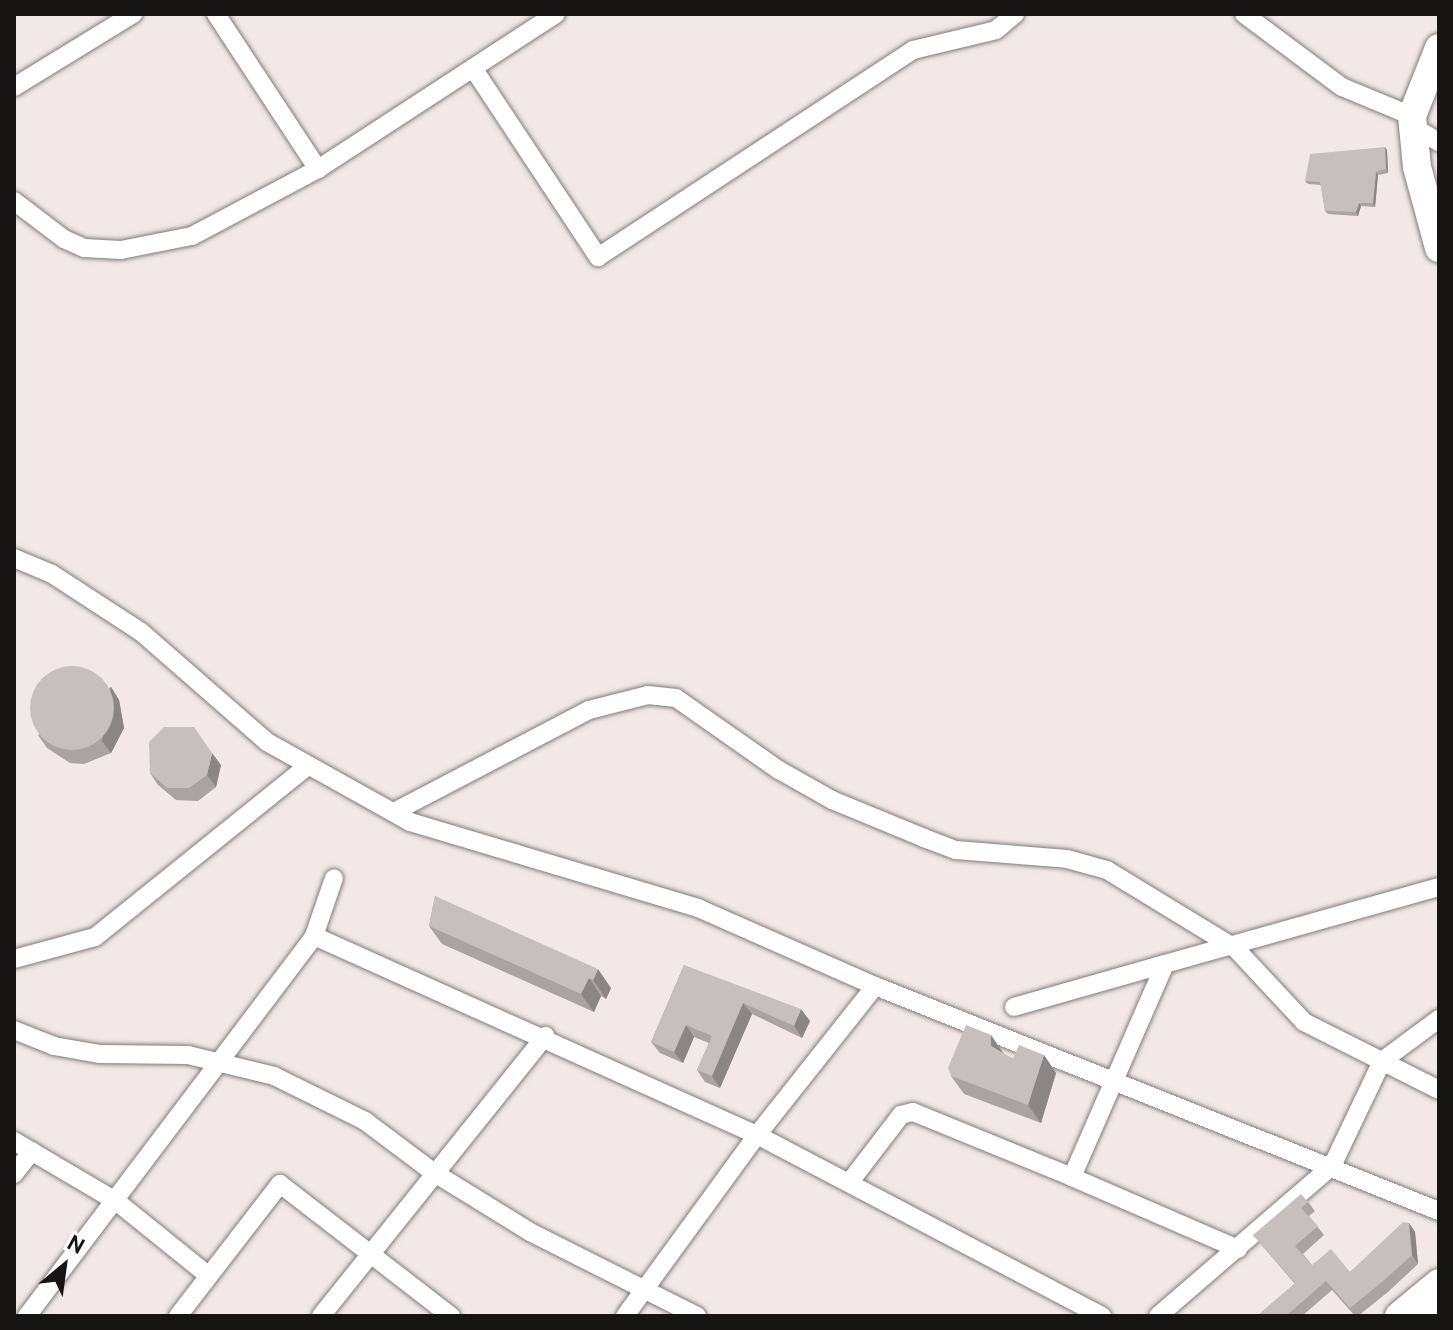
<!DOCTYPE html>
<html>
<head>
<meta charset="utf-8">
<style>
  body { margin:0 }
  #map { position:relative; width:1453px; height:1330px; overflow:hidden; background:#f1e8e7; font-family:Cabin,sans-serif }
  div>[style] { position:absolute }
  .roads { filter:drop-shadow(0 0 2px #827a79) drop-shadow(0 0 2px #827a79) }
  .minor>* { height:18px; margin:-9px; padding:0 9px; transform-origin:9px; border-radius:9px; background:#fff }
  .highway>* { height:28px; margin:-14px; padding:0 14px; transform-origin:14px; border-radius:14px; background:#fff }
  .wall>* { inset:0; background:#aba3a3 }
  .shaded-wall>* { inset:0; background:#8b8585 }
  .building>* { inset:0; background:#c7bebe }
  .round { border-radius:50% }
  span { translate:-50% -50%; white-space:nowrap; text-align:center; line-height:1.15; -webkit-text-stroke:8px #fff; paint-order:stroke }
  .frame { position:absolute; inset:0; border:16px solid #171414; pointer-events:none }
  .north { position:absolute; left:24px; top:1226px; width:80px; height:80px; -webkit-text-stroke:6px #fff; paint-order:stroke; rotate:29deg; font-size:22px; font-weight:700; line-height:32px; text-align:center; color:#171414 }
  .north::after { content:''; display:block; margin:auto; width:28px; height:36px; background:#171414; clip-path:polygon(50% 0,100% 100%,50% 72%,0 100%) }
</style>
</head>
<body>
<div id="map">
  <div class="roads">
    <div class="minor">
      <i style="left:216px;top:14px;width:186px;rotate:56.7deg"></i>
      <i style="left:318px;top:169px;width:284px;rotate:-33.1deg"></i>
      <i style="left:1244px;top:14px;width:122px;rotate:36.7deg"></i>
      <i style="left:1342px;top:87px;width:76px;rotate:22.5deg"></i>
      <i style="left:473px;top:68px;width:227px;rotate:56.5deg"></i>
      <i style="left:598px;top:257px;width:377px;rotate:-33.3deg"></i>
      <i style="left:913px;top:50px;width:85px;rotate:-13.5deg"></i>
      <i style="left:996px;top:30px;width:25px;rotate:-40deg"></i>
      <i style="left:14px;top:87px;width:140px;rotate:-31.5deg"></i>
      <i style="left:1412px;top:126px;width:31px;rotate:31deg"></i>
      <i style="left:14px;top:201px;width:63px;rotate:37.2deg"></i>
      <i style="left:64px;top:239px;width:22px;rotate:24deg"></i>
      <i style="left:84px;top:248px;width:37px;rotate:3deg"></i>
      <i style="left:121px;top:250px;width:72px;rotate:-11.2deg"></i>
      <i style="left:192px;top:236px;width:143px;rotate:-28deg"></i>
      <i style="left:14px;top:558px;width:41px;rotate:22.8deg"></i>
      <i style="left:52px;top:574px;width:106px;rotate:33.1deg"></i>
      <i style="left:141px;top:632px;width:167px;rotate:41.1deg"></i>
      <i style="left:267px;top:742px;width:164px;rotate:29.2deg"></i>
      <i style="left:410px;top:822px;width:301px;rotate:16.6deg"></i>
      <i style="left:698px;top:908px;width:193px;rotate:23.8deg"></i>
      <i style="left:875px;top:986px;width:607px;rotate:21.75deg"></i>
      <i style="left:394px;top:812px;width:220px;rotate:-27.6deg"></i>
      <i style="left:589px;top:710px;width:61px;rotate:-14.3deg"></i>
      <i style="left:648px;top:695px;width:28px;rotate:6deg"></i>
      <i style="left:676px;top:698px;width:126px;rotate:35deg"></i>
      <i style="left:779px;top:770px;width:61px;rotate:29.5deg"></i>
      <i style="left:832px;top:800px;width:100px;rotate:22.4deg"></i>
      <i style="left:924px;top:838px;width:34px;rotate:21deg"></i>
      <i style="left:956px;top:850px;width:111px;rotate:4.6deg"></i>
      <i style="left:1067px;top:859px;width:41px;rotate:15.4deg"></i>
      <i style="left:1107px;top:870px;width:150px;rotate:31.4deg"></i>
      <i style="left:1235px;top:948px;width:101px;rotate:47deg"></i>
      <i style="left:1304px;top:1022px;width:151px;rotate:26.7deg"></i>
      <i style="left:314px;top:936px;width:486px;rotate:24.2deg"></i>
      <i style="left:757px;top:1135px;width:390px;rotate:27.7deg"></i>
      <i style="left:14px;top:959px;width:84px;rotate:-15.2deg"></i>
      <i style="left:95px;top:937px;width:273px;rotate:-38.8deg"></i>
      <i style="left:1014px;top:1007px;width:157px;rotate:-15.9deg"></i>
      <i style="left:14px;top:1030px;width:43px;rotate:21.8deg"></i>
      <i style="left:54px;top:1046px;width:47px;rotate:9.9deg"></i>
      <i style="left:100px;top:1054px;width:88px;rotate:0.7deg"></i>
      <i style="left:188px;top:1055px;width:89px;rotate:13.7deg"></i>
      <i style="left:274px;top:1076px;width:102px;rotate:26.3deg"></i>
      <i style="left:365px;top:1121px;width:85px;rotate:36.9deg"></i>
      <i style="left:433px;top:1172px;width:114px;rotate:31.7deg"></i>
      <i style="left:530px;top:1232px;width:187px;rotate:26.7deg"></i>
      <i style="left:14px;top:1141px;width:118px;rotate:30.5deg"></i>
      <i style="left:116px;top:1201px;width:119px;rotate:38.9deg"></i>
      <i style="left:14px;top:1174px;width:29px;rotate:-52deg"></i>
      <i style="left:849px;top:1183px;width:86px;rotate:-52.6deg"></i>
      <i style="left:901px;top:1115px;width:12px;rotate:-14deg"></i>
      <i style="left:913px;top:1112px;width:172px;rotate:22.2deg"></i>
      <i style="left:1238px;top:1249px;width:181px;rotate:-156.6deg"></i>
      <i style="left:1072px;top:1177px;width:232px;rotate:-66.4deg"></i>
      <i style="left:1165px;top:964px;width:285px;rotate:-15.7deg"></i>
      <i style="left:27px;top:1316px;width:476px;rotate:-52.9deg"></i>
      <i style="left:314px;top:936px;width:61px;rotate:-71deg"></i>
      <i style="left:178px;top:1316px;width:167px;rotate:-52.3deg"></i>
      <i style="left:280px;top:1184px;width:216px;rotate:37.7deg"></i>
      <i style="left:321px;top:1316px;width:359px;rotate:-51.3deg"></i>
      <i style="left:625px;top:1316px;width:224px;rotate:-53.9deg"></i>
      <i style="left:757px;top:1135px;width:190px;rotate:-51.6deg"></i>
      <i style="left:1158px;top:1316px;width:230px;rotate:-40.8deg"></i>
      <i style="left:1332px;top:1166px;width:116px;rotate:-64.5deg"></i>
      <i style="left:1382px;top:1061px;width:71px;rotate:-36.4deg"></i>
    </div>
    <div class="highway">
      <i style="left:1439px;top:48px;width:73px;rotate:111.7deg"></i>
      <i style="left:1412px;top:116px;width:51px;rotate:84.4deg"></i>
      <i style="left:1417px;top:167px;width:84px;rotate:74.8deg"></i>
      <i style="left:1399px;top:1316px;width:52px;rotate:-39.5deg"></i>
      <i style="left:1435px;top:1316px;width:5px;rotate:-37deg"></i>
    </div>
  </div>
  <div class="wall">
    <i style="clip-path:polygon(1385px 147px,1387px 150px,1388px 173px,1378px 175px,1375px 207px,1361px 206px,1358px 216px,1328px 214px,1325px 211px,1321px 185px,1308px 184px,1305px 181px)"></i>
    <i style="clip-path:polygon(111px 687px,119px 700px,124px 728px,111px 753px,84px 764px,70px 763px,47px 748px,38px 735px)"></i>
    <i style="clip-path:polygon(221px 765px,216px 787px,198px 801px,176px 800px,158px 785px,150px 773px)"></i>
    <i style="clip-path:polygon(435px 896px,611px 988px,606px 999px,601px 996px,594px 1012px,442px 944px,429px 926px)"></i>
    <i style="clip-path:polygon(684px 965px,810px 1021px,802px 1038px,752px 1014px,720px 1088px,705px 1082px,697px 1070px,709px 1043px,694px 1037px,683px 1063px,660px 1053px,651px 1042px)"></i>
    <i style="clip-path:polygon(1004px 1054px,1013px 1059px,1044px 1055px,1056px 1073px,1041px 1123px,964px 1094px,951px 1076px)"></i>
    <i style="clip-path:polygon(1308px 1202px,1315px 1211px,1309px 1216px,1324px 1235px,1303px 1254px,1312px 1265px,1350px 1272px,1409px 1223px,1415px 1232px,1418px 1264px,1388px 1292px,1358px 1316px,1355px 1316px,1332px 1290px,1302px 1316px,1257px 1316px,1295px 1284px,1253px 1235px)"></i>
  </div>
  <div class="shaded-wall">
    <i style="clip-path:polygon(1385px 147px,1387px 150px,1388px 173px,1386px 169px)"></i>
    <i style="clip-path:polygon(1376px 172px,1378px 175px,1375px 207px,1373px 203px)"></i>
    <i style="clip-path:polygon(1359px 203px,1361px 206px,1358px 216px,1356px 212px)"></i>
    <i style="clip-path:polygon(111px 687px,119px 700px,124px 728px,111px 753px,102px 741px)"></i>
    <i style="clip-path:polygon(212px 753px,221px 765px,216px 787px,207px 775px)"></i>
    <i style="clip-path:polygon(598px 969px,611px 988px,606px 999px,593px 980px)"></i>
    <i style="clip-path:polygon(589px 978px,601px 996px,594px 1012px,581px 994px)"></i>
    <i style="clip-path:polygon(743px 1003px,752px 1014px,720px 1088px,712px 1076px)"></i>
    <i style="clip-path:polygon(801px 1009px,810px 1021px,802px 1038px,794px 1026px)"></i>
    <i style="clip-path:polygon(686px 1025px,694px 1037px,683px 1063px,674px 1052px)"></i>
    <i style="clip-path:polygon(991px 1035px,1004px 1054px,991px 1046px)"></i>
    <i style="clip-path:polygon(1044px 1055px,1056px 1073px,1041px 1123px,1028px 1105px)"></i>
    <i style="clip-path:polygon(1409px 1223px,1415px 1232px,1418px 1264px,1412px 1255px)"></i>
  </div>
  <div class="building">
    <i style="clip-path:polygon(1385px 147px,1386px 169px,1376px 172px,1373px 203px,1359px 203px,1356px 212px,1325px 211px,1320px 182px,1305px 181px,1310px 154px)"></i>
    <i class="round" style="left:30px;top:666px;width:84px;height:84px"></i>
    <i style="clip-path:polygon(164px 727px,194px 727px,212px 753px,207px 775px,189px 788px,167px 788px,150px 773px,149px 742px)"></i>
    <i style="clip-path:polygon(435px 896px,598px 969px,593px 980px,589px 978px,581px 994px,429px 926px)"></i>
    <i style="clip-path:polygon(684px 965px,801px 1009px,794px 1026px,743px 1003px,712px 1076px,697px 1070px,712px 1036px,686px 1025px,674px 1052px,651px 1042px)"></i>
    <i style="clip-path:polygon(966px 1025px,991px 1035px,991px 1046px,1013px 1059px,1019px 1045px,1044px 1055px,1028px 1105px,951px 1076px,948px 1068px)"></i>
    <i style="clip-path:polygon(1301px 1194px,1308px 1202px,1301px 1208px,1318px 1226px,1295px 1246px,1312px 1265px,1331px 1249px,1350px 1272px,1403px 1222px,1409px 1223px,1412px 1255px,1382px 1282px,1350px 1308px,1326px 1281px,1286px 1316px,1257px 1316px,1295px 1283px,1253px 1235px)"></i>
  </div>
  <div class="frame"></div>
  <div class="north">N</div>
</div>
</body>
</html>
